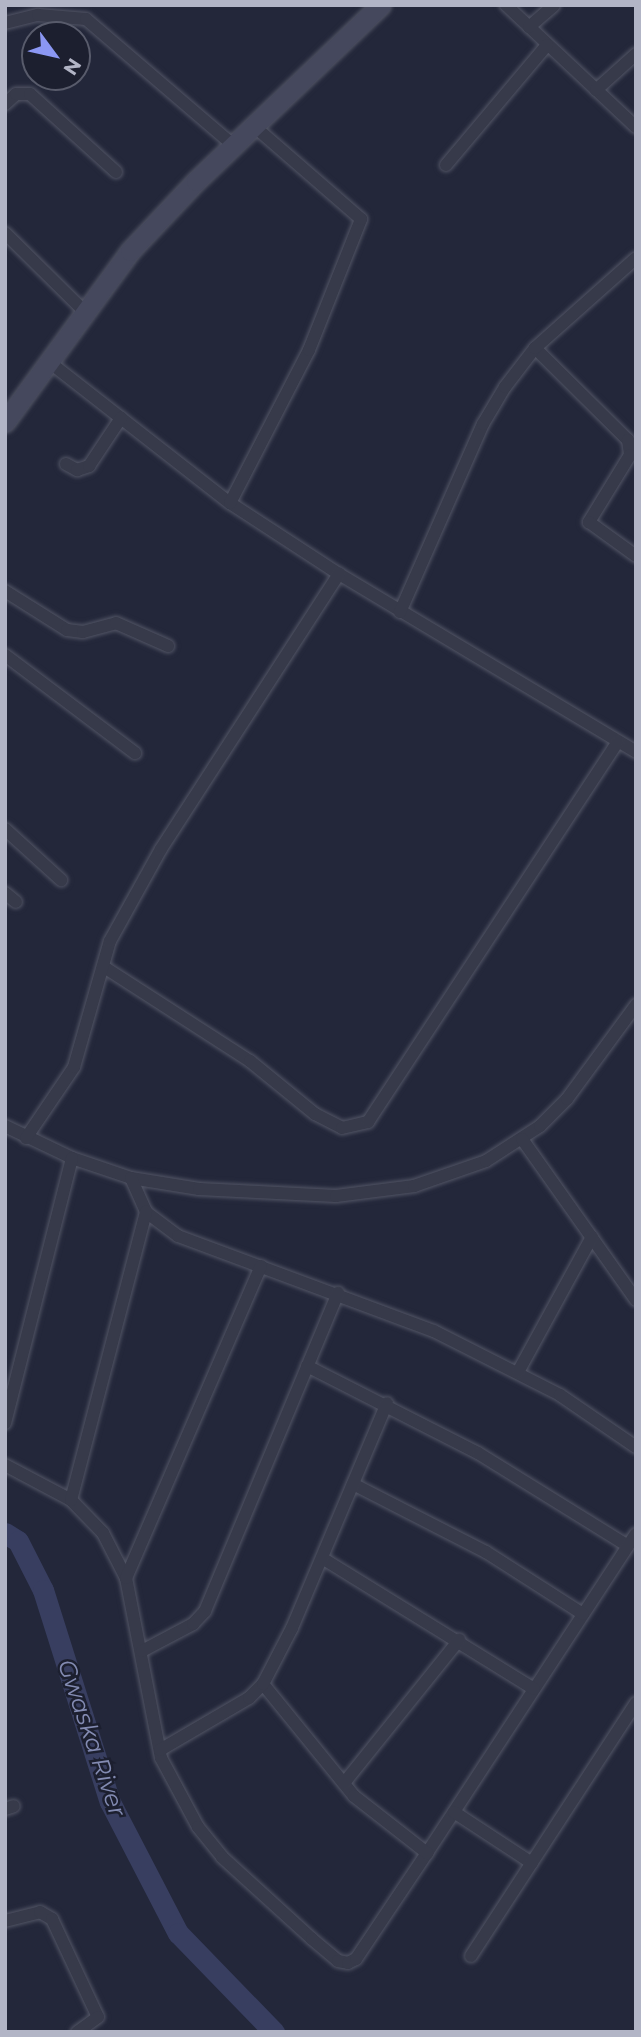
<!DOCTYPE html>
<html>
<head>
<meta charset="utf-8">
<style>
  body { margin:0 }
  #map { position:relative; width:641px; height:2037px; overflow:hidden; background:#23273a; font-family:Montserrat,sans-serif }
  div>[style] { position:absolute }
  .river>* { height:21px; margin:-10.5px; padding:0 10.5px; transform-origin:10.5px; border-radius:10.5px; background:#383e60 }
  .roads { filter:drop-shadow(0 0 2px #525565) drop-shadow(0 0 2px #525565) }
  .street>* { height:12px; margin:-6px; padding:0 6px; transform-origin:6px; border-radius:6px; background:#373a4a }
  .secondary>* { height:19px; margin:-9.5px; padding:0 9.5px; transform-origin:9.5px; border-radius:9.5px; background:#45485d }
  span { translate:-50% -50%; white-space:nowrap; text-align:center; line-height:1.15; -webkit-text-stroke:5px #1c1f2f; paint-order:stroke }
  .water-label { font-size:24px; color:#838bb2; font-style:italic }
  .frame { position:absolute; inset:0; border:7px solid #b2b5c6; pointer-events:none }
  .north { position:absolute; left:21px; top:21px; width:70px; height:70px; box-sizing:border-box; background:#1c1f2f; border:2px solid #585b6b; border-radius:50%; rotate:123deg; font-size:19px; font-weight:700; line-height:28px; text-align:center; color:#b2b5c6 }
  .north::after { content:''; display:block; margin:auto; width:24px; height:32px; background:#8b97f3; clip-path:polygon(50% 0,100% 100%,50% 72%,0 100%) }
</style>
</head>
<body>
<div id="map">
  <div class="river">
    <i style="left:5px;top:1533px;width:15px;rotate:32deg"></i>
    <i style="left:18px;top:1541px;width:55px;rotate:63deg"></i>
    <i style="left:43px;top:1590px;width:222px;rotate:72.5deg"></i>
    <i style="left:110px;top:1802px;width:148px;rotate:62.6deg"></i>
    <i style="left:178px;top:1933px;width:138px;rotate:45.9deg"></i>
  </div>
  <div class="roads">
    <div class="street">
      <i style="left:506px;top:5px;width:178px;rotate:43.2deg"></i>
      <i style="left:5px;top:23px;width:34px;rotate:-14deg"></i>
      <i style="left:38px;top:15px;width:48px;rotate:4.8deg"></i>
      <i style="left:86px;top:19px;width:194px;rotate:40.6deg"></i>
      <i style="left:529px;top:27px;width:33px;rotate:-41deg"></i>
      <i style="left:596px;top:90px;width:54px;rotate:-42deg"></i>
      <i style="left:5px;top:104px;width:15px;rotate:-42deg"></i>
      <i style="left:16px;top:94px;width:14px"></i>
      <i style="left:30px;top:94px;width:116px;rotate:42.2deg"></i>
      <i style="left:446px;top:165px;width:157px;rotate:-49.9deg"></i>
      <i style="left:5px;top:233px;width:111px;rotate:44.6deg"></i>
      <i style="left:535px;top:348px;width:131px;rotate:44.7deg"></i>
      <i style="left:628px;top:440px;width:15px;rotate:82deg"></i>
      <i style="left:630px;top:455px;width:79px;rotate:121.5deg"></i>
      <i style="left:589px;top:522px;width:58px;rotate:35.9deg"></i>
      <i style="left:48px;top:361px;width:231px;rotate:38deg"></i>
      <i style="left:230px;top:503px;width:130px;rotate:33.1deg"></i>
      <i style="left:339px;top:574px;width:346px;rotate:30.9deg"></i>
      <i style="left:66px;top:464px;width:13px;rotate:29deg"></i>
      <i style="left:77px;top:470px;width:13px;rotate:-18deg"></i>
      <i style="left:89px;top:466px;width:58px;rotate:-56.3deg"></i>
      <i style="left:230px;top:503px;width:172px;rotate:-62.7deg"></i>
      <i style="left:309px;top:350px;width:141px;rotate:-68.3deg"></i>
      <i style="left:361px;top:219px;width:143px;rotate:-139deg"></i>
      <i style="left:5px;top:591px;width:73px;rotate:32.2deg"></i>
      <i style="left:67px;top:630px;width:16px;rotate:7deg"></i>
      <i style="left:83px;top:632px;width:34px;rotate:-15deg"></i>
      <i style="left:116px;top:623px;width:57px;rotate:23.9deg"></i>
      <i style="left:400px;top:612px;width:206px;rotate:-66.2deg"></i>
      <i style="left:483px;top:424px;width:43px;rotate:-59.3deg"></i>
      <i style="left:505px;top:387px;width:49px;rotate:-52.4deg"></i>
      <i style="left:535px;top:348px;width:135px;rotate:-41.7deg"></i>
      <i style="left:5px;top:655px;width:163px;rotate:37deg"></i>
      <i style="left:5px;top:829px;width:76px;rotate:42.3deg"></i>
      <i style="left:5px;top:893px;width:14px;rotate:39deg"></i>
      <i style="left:104px;top:967px;width:174px;rotate:32.8deg"></i>
      <i style="left:250px;top:1061px;width:84px;rotate:39.2deg"></i>
      <i style="left:315px;top:1114px;width:30px;rotate:27deg"></i>
      <i style="left:342px;top:1128px;width:27px;rotate:-13deg"></i>
      <i style="left:368px;top:1122px;width:455px;rotate:-56.7deg"></i>
      <i style="left:5px;top:1126px;width:74px;rotate:25.5deg"></i>
      <i style="left:72px;top:1158px;width:62px;rotate:18.7deg"></i>
      <i style="left:131px;top:1178px;width:69px;rotate:9.2deg"></i>
      <i style="left:199px;top:1189px;width:137px;rotate:2.9deg"></i>
      <i style="left:336px;top:1196px;width:79px;rotate:-7.3deg"></i>
      <i style="left:414px;top:1186px;width:76px;rotate:-19.1deg"></i>
      <i style="left:486px;top:1161px;width:64px;rotate:-32.9deg"></i>
      <i style="left:540px;top:1126px;width:38px;rotate:-45deg"></i>
      <i style="left:567px;top:1099px;width:117px;rotate:-53.7deg"></i>
      <i style="left:26px;top:1138px;width:86px;rotate:-55.9deg"></i>
      <i style="left:74px;top:1067px;width:131px;rotate:-74.1deg"></i>
      <i style="left:110px;top:941px;width:105px;rotate:-61deg"></i>
      <i style="left:161px;top:849px;width:328px;rotate:-57.1deg"></i>
      <i style="left:522px;top:1139px;width:197px;rotate:54.7deg"></i>
      <i style="left:131px;top:1178px;width:37px;rotate:66deg"></i>
      <i style="left:146px;top:1212px;width:40px;rotate:37deg"></i>
      <i style="left:178px;top:1236px;width:273px;rotate:20.4deg"></i>
      <i style="left:434px;top:1331px;width:141px;rotate:26.9deg"></i>
      <i style="left:560px;top:1395px;width:92px;rotate:34.4deg"></i>
      <i style="left:307px;top:1366px;width:192px;rotate:27deg"></i>
      <i style="left:478px;top:1453px;width:176px;rotate:31.8deg"></i>
      <i style="left:518px;top:1372px;width:154px;rotate:-61.3deg"></i>
      <i style="left:5px;top:1423px;width:273px;rotate:-75.8deg"></i>
      <i style="left:5px;top:1465px;width:75px;rotate:27.9deg"></i>
      <i style="left:71px;top:1500px;width:46px;rotate:45.9deg"></i>
      <i style="left:103px;top:1533px;width:51px;rotate:62.9deg"></i>
      <i style="left:126px;top:1578px;width:183px;rotate:79deg"></i>
      <i style="left:161px;top:1758px;width:78px;rotate:61.8deg"></i>
      <i style="left:198px;top:1827px;width:38px;rotate:51deg"></i>
      <i style="left:222px;top:1857px;width:122px;rotate:42.3deg"></i>
      <i style="left:312px;top:1939px;width:34px;rotate:40deg"></i>
      <i style="left:338px;top:1961px;width:10px;rotate:11deg"></i>
      <i style="left:348px;top:1963px;width:9px;rotate:-27deg"></i>
      <i style="left:356px;top:1959px;width:128px;rotate:-56.2deg"></i>
      <i style="left:427px;top:1853px;width:381px;rotate:-56.8deg"></i>
      <i style="left:353px;top:1484px;width:149px;rotate:27.1deg"></i>
      <i style="left:486px;top:1552px;width:115px;rotate:32.6deg"></i>
      <i style="left:71px;top:1500px;width:298px;rotate:-75.4deg"></i>
      <i style="left:322px;top:1558px;width:249px;rotate:31.7deg"></i>
      <i style="left:126px;top:1578px;width:340px;rotate:-66.6deg"></i>
      <i style="left:142px;top:1651px;width:58px;rotate:-27.9deg"></i>
      <i style="left:193px;top:1624px;width:18px;rotate:-47deg"></i>
      <i style="left:205px;top:1611px;width:345px;rotate:-67.3deg"></i>
      <i style="left:263px;top:1684px;width:144px;rotate:50.9deg"></i>
      <i style="left:354px;top:1796px;width:93px;rotate:38deg"></i>
      <i style="left:160px;top:1750px;width:103px;rotate:-30.3deg"></i>
      <i style="left:249px;top:1698px;width:20px;rotate:-45deg"></i>
      <i style="left:263px;top:1684px;width:63px;rotate:-62.6deg"></i>
      <i style="left:292px;top:1628px;width:244px;rotate:-67.1deg"></i>
      <i style="left:344px;top:1783px;width:184px;rotate:-51.2deg"></i>
      <i style="left:5px;top:1809px;width:9px;rotate:-18deg"></i>
      <i style="left:454px;top:1812px;width:93px;rotate:33.2deg"></i>
      <i style="left:5px;top:1921px;width:36px;rotate:-14deg"></i>
      <i style="left:40px;top:1912px;width:14px;rotate:30deg"></i>
      <i style="left:52px;top:1919px;width:108px;rotate:64.9deg"></i>
      <i style="left:98px;top:2017px;width:26px;rotate:144deg"></i>
      <i style="left:471px;top:1956px;width:302px;rotate:-56.9deg"></i>
    </div>
    <div class="secondary">
      <i style="left:5px;top:422px;width:212px;rotate:-53.8deg"></i>
      <i style="left:130px;top:251px;width:96px;rotate:-46.7deg"></i>
      <i style="left:196px;top:181px;width:255px;rotate:-43.6deg"></i>
    </div>
  </div>
  <div class="water-label">
    <span style="left:92px;top:1738px;rotate:71deg">Gwaska River</span>
  </div>
  <div class="frame"></div>
  <div class="north">N</div>
</div>
</body>
</html>
